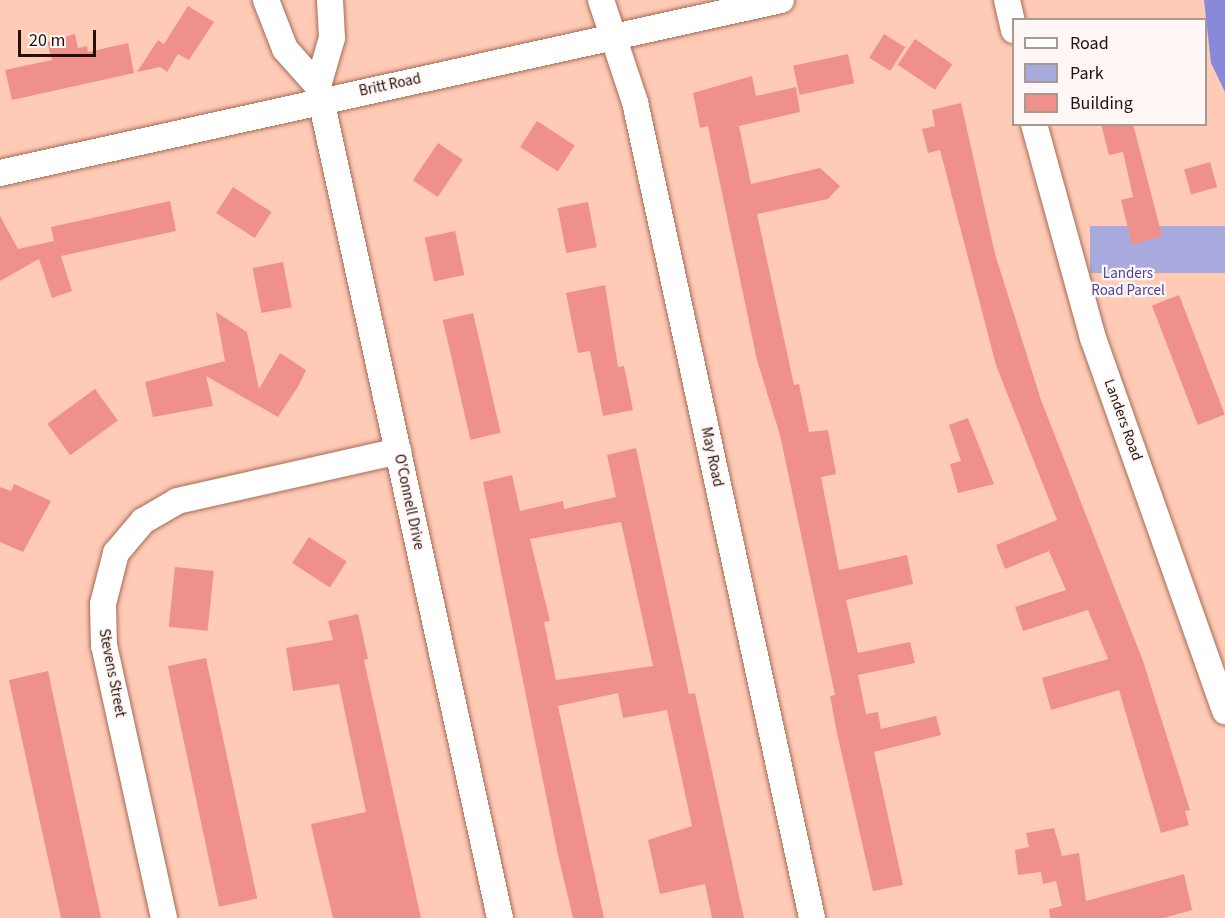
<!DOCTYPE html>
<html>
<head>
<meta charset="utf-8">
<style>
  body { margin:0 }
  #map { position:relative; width:1225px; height:918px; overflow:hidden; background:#ffcbb6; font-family:"Source Sans 3",sans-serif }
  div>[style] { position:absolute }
  .green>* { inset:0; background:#a8aade; transform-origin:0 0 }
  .forest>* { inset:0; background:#8989d9 }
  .building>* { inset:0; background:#f0908c; transform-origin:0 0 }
  .roads { filter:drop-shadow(0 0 2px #a66b54) drop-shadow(0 0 2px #a66b54) }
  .minor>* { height:26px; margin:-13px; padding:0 13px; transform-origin:13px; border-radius:13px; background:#fff }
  span { translate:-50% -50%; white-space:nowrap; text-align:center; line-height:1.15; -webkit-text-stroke:4.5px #fef7f5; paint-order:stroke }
  .street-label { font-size:15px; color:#250f06 }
  .park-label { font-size:15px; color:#4b43a1 }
  .legend { position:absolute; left:1012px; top:18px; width:195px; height:108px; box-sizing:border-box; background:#fef7f5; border:2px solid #a79a95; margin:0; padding:8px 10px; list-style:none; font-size:18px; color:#250f06 }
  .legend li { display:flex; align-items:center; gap:12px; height:30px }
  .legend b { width:30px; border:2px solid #a79a95 }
  .scale { position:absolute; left:18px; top:30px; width:78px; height:27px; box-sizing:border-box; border:3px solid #250f06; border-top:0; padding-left:8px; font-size:18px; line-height:21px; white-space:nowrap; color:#250f06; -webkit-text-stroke:4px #fef7f5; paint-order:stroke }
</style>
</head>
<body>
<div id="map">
  <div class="green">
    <i style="left:1225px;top:226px;width:47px;height:135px;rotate:90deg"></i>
  </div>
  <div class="forest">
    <i style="clip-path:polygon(1204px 0,1225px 0,1225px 92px,1211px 63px)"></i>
  </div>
  <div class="building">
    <i style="clip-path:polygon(188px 6px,214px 22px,189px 60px,178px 54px,167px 72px,160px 67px,137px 72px,158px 40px,164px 44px)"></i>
    <i style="clip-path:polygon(75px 34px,78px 48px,87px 46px,88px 52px,128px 43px,134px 73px,12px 100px,5px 70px,52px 60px,47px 42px)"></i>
    <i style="left:884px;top:34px;width:25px;height:28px;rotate:32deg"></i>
    <i style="left:915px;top:39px;width:45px;height:31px;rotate:34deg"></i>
    <i style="left:848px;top:54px;width:30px;height:56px;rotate:78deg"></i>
    <i style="clip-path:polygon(752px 76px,756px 96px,796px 87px,800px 112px,739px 126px,751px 184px,820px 168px,840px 186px,828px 199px,757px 214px,794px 385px,799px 384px,809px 432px,828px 430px,836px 474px,821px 477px,839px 570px,907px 555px,913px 584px,846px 600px,858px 653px,910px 642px,915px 663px,858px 675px,866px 714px,878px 712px,881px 729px,936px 716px,941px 735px,874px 752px,903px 885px,873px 891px,837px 733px,830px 696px,835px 695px,780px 435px,757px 360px,708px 126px,700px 128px,693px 93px)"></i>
    <i style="clip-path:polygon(961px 103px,995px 254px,1041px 400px,1143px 661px,1190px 810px,1185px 811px,1189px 825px,1161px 833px,1119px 690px,1051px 710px,1042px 678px,1108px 659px,1088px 610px,1023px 631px,1015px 607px,1066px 590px,1049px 551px,1005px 569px,996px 545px,1057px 520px,996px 365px,940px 150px,928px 153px,922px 129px,935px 126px,932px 110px)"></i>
    <i style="left:537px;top:121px;width:45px;height:31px;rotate:33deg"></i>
    <i style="clip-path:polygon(1101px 124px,1133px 124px,1162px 236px,1132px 245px,1121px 200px,1133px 197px,1123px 152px,1109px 155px)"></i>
    <i style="left:438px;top:143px;width:30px;height:45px;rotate:34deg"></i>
    <i style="left:1210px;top:162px;width:26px;height:27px;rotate:74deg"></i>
    <i style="left:233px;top:187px;width:46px;height:31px;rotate:33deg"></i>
    <i style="clip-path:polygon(170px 201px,176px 231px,61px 256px,72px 291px,52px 298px,39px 259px,0 281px,0 216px,18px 249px,54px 241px,51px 227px)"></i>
    <i style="left:588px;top:202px;width:46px;height:31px;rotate:79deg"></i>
    <i style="left:455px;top:231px;width:45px;height:31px;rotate:78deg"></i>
    <i style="left:283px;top:262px;width:46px;height:31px;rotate:79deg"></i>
    <i style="clip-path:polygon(605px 285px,618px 367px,624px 366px,633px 410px,603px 416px,590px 351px,578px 353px,566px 293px)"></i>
    <i style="left:1179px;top:295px;width:128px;height:29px;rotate:69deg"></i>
    <i style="clip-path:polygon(216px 312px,247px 332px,259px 389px,280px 353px,306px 370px,299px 385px,278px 417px,206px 376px,213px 406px,153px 417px,145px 382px,225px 361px)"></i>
    <i style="left:473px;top:313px;width:123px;height:31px;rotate:77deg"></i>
    <i style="left:95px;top:389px;width:39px;height:59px;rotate:54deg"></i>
    <i style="clip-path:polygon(968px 418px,994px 484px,958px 493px,950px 464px,961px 461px,949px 425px)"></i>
    <i style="clip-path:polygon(evenodd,636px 448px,689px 694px,695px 693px,744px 918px,712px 918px,705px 884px,660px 894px,648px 840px,692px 826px,667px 710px,623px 718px,618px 693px,558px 706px,604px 918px,573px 918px,558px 855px,483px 482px,512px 475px,520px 511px,563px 501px,564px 509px,616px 497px,607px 455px,636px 448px,621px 522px,653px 666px,556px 680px,544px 622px,550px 621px,530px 539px,621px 522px)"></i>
    <i style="clip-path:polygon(14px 484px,51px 501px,23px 552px,0 542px,0 487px,11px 491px)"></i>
    <i style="left:309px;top:537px;width:45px;height:31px;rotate:33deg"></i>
    <i style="left:175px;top:567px;width:39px;height:60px;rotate:6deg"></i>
    <i style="clip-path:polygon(358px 614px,368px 659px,364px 660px,421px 918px,333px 918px,316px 847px,311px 824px,366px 812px,339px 684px,293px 691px,286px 648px,333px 640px,328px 621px)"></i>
    <i style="left:206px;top:658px;width:246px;height:39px;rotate:78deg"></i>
    <i style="clip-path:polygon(48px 671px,77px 807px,101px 918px,61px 918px,9px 680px)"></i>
    <i style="clip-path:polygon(1054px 828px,1062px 856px,1079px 853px,1086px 901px,1184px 874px,1192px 910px,1164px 918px,1050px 918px,1049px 909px,1062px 906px,1056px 881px,1043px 884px,1041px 872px,1018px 875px,1015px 850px,1029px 847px,1026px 833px)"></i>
  </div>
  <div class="roads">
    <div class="minor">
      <i style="left:266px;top:0;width:53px;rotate:68.8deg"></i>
      <i style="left:285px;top:49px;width:50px;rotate:48.3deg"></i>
      <i style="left:330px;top:0;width:38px;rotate:87deg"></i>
      <i style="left:332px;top:38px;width:50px;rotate:106.3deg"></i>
      <i style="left:318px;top:86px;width:852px;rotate:77.66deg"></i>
      <i style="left:601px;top:0;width:108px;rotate:71.6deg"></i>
      <i style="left:635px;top:102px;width:835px;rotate:77.76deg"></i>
      <i style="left:1007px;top:0;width:31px;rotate:77deg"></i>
      <i style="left:1034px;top:124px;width:222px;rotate:74.6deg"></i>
      <i style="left:1093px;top:338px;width:396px;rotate:70.5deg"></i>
      <i style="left:0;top:173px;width:800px;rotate:-12.49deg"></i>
      <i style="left:164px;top:918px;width:279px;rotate:-102.4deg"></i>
      <i style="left:104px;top:646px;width:42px;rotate:-91.4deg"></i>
      <i style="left:103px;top:604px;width:53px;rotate:-75.7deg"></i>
      <i style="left:116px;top:553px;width:42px;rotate:-49.8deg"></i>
      <i style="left:143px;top:521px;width:39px;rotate:-30deg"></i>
      <i style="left:177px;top:501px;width:227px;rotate:-12.7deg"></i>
    </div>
  </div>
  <div class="street-label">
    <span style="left:390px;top:85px;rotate:-12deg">Britt Road</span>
    <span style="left:1123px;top:420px;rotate:70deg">Landers Road</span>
    <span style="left:712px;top:457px;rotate:78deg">May Road</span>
    <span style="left:409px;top:502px;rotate:78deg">O'Connell Drive</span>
    <span style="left:112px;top:673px;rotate:79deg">Stevens Street</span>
  </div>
  <div class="park-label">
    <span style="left:1128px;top:282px">Landers<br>Road Parcel</span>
  </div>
  <ul class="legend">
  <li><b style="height:8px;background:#fff"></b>Road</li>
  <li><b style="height:16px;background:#a8aade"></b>Park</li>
  <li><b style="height:16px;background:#f0908c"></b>Building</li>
  </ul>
  <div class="scale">20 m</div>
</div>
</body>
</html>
